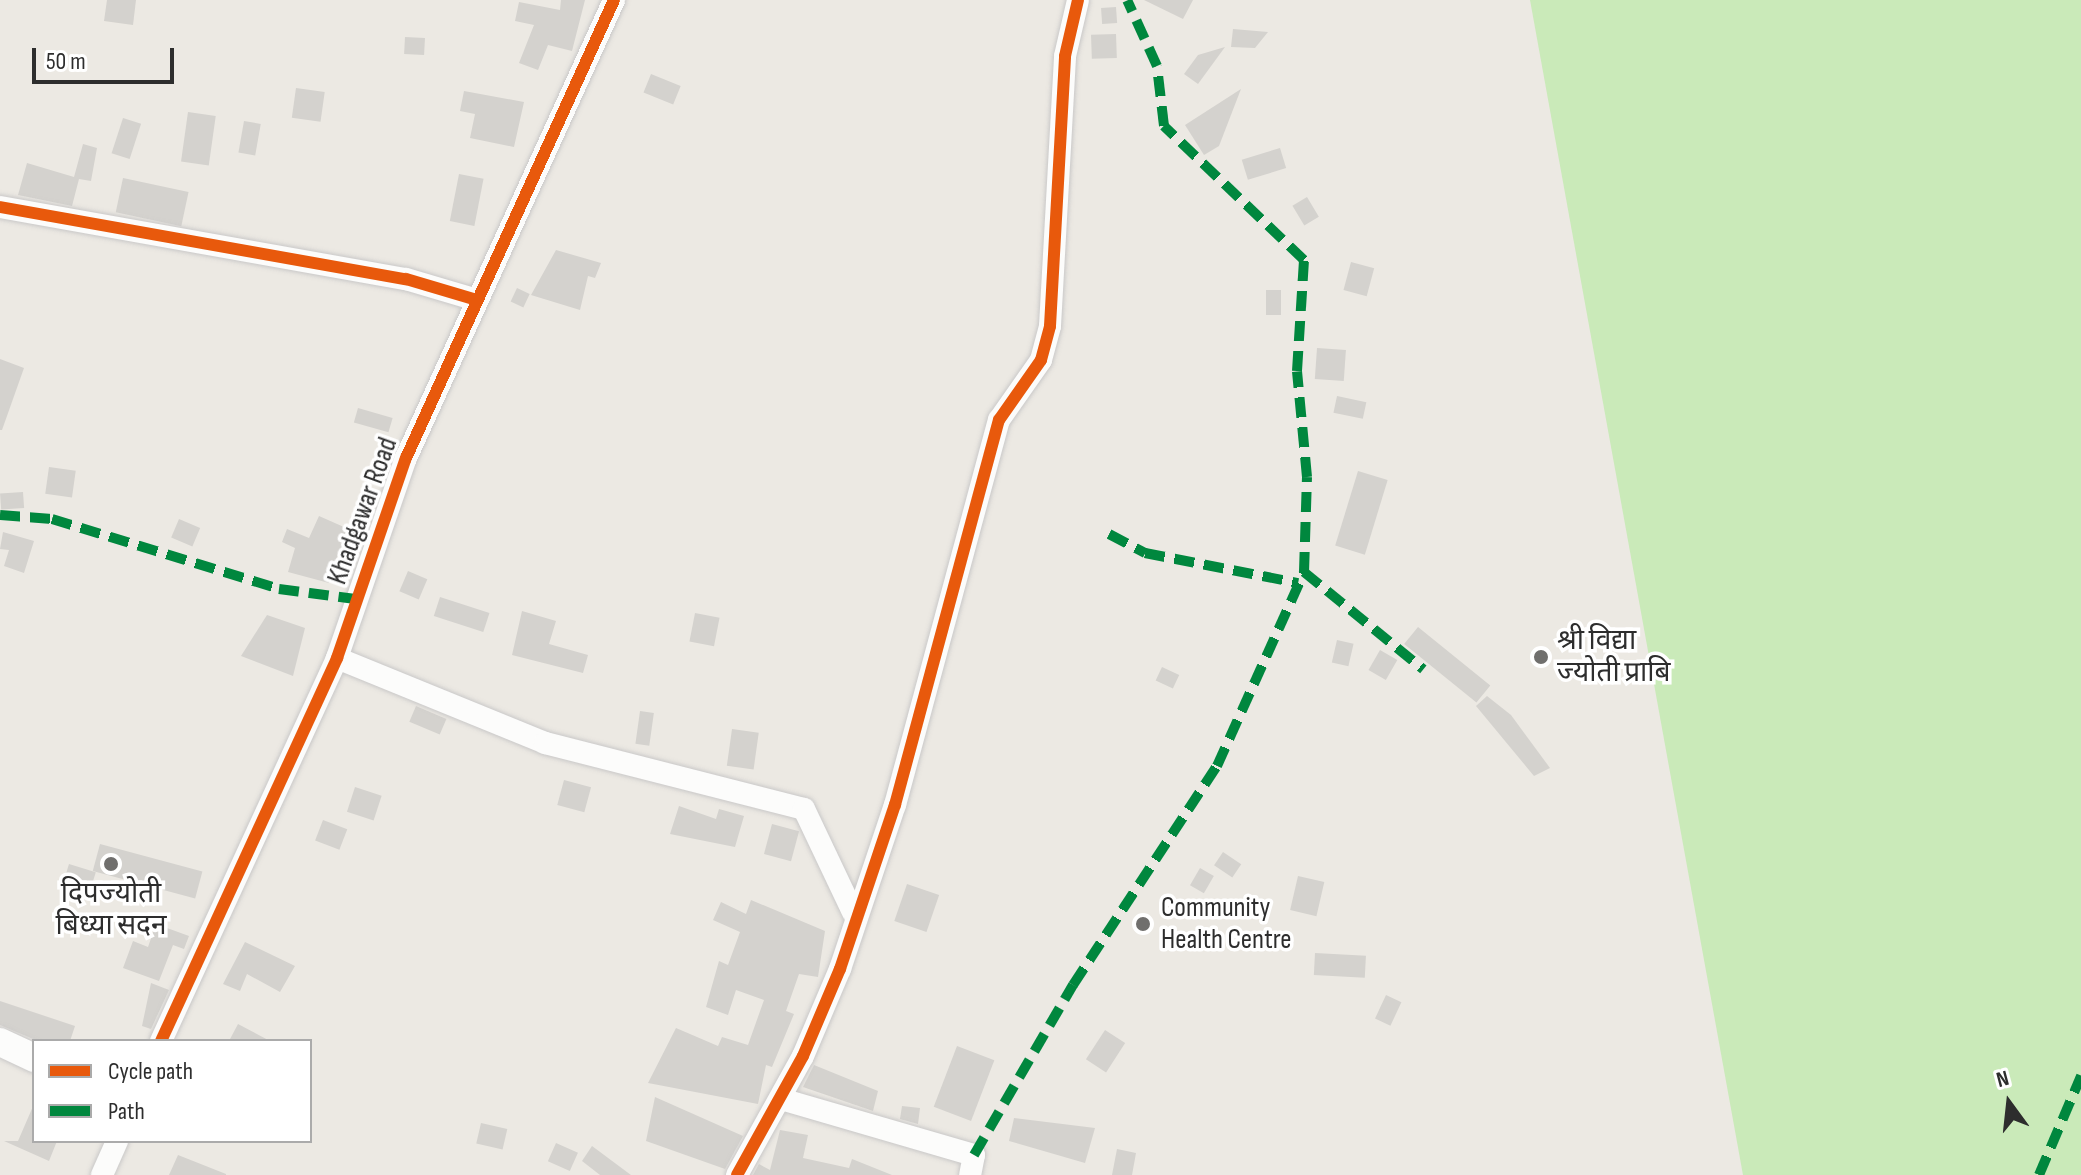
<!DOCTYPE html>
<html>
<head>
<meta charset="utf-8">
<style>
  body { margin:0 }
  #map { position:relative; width:2081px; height:1175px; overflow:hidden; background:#ece9e3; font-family:"Sofia Sans Condensed","Noto Sans Devanagari",sans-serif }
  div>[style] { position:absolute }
  .green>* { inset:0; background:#caeab9 }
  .building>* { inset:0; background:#d4d2ce; transform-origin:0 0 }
  .roads { filter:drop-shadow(0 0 2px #c9c8c8) drop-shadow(0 0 2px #c9c8c8) }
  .minor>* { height:22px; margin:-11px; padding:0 11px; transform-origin:11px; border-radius:11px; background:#fcfcfb }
  .tertiary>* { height:28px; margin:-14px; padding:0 14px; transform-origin:14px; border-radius:14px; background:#fcfcfb }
  .quiet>* { height:10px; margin-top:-5px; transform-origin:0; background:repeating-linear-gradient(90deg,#00873e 0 20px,transparent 0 30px) }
  .cycleway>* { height:12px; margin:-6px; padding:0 6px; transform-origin:6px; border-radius:6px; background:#e8590c }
  .dots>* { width:22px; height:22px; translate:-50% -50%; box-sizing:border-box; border:4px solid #fff; border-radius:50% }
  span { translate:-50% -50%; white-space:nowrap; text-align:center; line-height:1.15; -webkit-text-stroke:7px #fff; paint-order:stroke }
  .street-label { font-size:28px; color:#2d2d2d }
  .poi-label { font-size:28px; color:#2d2d2d }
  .left { translate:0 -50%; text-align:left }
  .legend { position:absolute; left:32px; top:1039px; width:280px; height:104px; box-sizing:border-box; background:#fff; border:2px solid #ababab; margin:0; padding:10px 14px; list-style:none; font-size:24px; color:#2d2d2d }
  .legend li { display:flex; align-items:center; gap:16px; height:40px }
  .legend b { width:40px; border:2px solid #ababab }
  .north { position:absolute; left:1969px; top:1063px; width:80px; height:80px; -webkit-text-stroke:6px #fff; paint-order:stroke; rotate:345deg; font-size:22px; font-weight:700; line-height:32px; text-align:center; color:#2d2d2d }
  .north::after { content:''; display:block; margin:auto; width:28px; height:36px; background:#2d2d2d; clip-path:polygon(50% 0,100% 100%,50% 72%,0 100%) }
  .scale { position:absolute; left:32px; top:48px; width:142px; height:36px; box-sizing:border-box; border:4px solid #2d2d2d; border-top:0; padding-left:10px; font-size:24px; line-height:28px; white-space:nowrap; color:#2d2d2d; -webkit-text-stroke:6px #fff; paint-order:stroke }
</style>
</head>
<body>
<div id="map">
  <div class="green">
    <i style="clip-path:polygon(1530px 0,2081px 0,2081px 1175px,1743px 1175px)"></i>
  </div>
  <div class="building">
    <i style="clip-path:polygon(107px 0,136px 0,133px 25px,104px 21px)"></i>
    <i style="clip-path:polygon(561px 0,585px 0,572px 51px,548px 45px,538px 70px,519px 63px,534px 25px,515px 21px,519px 2px,560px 10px)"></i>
    <i style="clip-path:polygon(1144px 0,1193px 0,1183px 19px)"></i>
    <i style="left:1116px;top:7px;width:16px;height:15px;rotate:86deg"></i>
    <i style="clip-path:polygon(1233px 29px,1268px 32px,1255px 48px,1231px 47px)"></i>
    <i style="left:1116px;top:34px;width:24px;height:25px;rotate:88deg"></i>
    <i style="left:405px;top:37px;width:20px;height:17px;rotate:3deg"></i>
    <i style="clip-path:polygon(1225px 47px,1198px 84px,1184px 74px,1198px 55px)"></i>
    <i style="left:651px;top:74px;width:32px;height:20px;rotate:22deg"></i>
    <i style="left:296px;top:88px;width:29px;height:30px;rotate:8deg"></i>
    <i style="clip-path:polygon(1241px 89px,1219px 146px,1204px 155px,1185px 125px)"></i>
    <i style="clip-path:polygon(464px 91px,524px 102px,514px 147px,470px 138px,475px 114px,460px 111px)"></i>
    <i style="left:188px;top:112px;width:28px;height:50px;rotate:8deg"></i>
    <i style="left:123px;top:118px;width:19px;height:37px;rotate:18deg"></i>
    <i style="left:244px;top:121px;width:17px;height:32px;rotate:10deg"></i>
    <i style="clip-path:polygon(83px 144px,97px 148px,91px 181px,79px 179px,72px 206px,18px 195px,27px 163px,74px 177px)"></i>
    <i style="left:1280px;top:148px;width:21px;height:40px;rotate:73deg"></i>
    <i style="left:459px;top:174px;width:25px;height:48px;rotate:11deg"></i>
    <i style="left:123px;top:178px;width:67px;height:35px;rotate:12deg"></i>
    <i style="left:1307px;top:197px;width:23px;height:17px;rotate:59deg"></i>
    <i style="clip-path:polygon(556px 250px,601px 263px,595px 278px,588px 276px,580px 310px,531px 295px)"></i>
    <i style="left:1351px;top:262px;width:24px;height:29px;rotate:15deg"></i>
    <i style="left:517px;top:288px;width:14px;height:15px;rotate:25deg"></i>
    <i style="left:1266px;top:290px;width:15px;height:25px"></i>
    <i style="left:1317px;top:348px;width:29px;height:31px;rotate:4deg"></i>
    <i style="clip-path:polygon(0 359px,24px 368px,2px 430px,0 430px)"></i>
    <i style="left:1337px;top:396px;width:30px;height:17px;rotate:12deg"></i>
    <i style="left:358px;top:408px;width:36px;height:15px;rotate:16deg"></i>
    <i style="left:49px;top:467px;width:27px;height:27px;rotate:8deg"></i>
    <i style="left:1358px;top:471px;width:31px;height:78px;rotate:17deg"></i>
    <i style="left:23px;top:492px;width:16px;height:23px;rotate:86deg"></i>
    <i style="clip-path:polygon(319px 516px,362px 535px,352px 557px,339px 551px,329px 583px,288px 572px,295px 548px,282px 542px,287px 529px,309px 538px)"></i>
    <i style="left:179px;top:519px;width:23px;height:20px;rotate:23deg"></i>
    <i style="clip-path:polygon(3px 532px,34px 541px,24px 573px,4px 566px,9px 550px,0 549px)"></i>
    <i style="left:408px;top:571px;width:21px;height:22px;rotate:23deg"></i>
    <i style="left:440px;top:597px;width:52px;height:20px;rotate:18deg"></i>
    <i style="clip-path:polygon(522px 611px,556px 621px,549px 644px,588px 655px,583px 673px,512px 655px)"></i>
    <i style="left:695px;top:613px;width:25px;height:29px;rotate:11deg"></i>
    <i style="clip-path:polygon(267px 615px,305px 628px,293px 676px,241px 656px)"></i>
    <i style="left:1418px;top:627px;width:93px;height:22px;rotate:39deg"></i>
    <i style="left:1337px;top:640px;width:17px;height:23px;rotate:13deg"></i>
    <i style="left:1380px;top:650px;width:20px;height:23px;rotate:30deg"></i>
    <i style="left:1162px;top:667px;width:19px;height:15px;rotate:25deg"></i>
    <i style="clip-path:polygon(1487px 696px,1511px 715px,1550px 768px,1534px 776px,1476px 706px)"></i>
    <i style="left:416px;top:706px;width:33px;height:17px;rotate:23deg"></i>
    <i style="left:640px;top:711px;width:14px;height:33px;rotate:8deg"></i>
    <i style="left:732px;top:729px;width:27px;height:37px;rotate:8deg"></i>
    <i style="left:564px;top:780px;width:28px;height:26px;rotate:15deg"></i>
    <i style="left:355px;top:787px;width:28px;height:26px;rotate:18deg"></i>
    <i style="clip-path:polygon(679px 806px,716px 819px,719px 809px,744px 816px,735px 847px,670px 834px)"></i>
    <i style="left:323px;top:820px;width:26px;height:22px;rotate:21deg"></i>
    <i style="left:772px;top:824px;width:28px;height:31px;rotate:15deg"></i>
    <i style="left:100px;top:844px;width:106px;height:28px;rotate:15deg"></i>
    <i style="left:1223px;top:852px;width:22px;height:16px;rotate:34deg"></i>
    <i style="left:69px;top:864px;width:28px;height:22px;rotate:17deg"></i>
    <i style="left:1200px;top:868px;width:16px;height:20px;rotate:30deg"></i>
    <i style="left:1298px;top:876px;width:27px;height:35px;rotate:13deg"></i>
    <i style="left:907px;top:884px;width:34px;height:39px;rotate:19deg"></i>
    <i style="clip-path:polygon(751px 900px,825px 931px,818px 977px,799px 974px,786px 1011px,794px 1014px,772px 1067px,766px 1065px,758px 1104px,648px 1083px,676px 1028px,718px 1046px,722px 1037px,748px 1045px,764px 1000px,736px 990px,728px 1015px,706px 1007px,719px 961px,728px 965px,740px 932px,713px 920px,721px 902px,746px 914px)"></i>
    <i style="clip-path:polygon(156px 924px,189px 936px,184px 949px,173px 945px,159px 981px,123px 968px,133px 941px,148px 947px)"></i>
    <i style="clip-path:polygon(245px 942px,295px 966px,280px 992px,247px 974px,240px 991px,223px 984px)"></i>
    <i style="left:1315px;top:953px;width:51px;height:22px;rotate:3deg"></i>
    <i style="clip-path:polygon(151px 983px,169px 990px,151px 1029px,142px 1026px)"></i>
    <i style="left:1386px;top:995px;width:17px;height:26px;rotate:25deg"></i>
    <i style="clip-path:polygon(0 1001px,75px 1026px,70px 1041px,38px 1041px,0 1025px)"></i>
    <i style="clip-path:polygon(238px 1024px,270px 1041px,229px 1041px)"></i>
    <i style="left:1105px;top:1030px;width:24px;height:35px;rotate:33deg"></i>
    <i style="left:957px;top:1046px;width:40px;height:65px;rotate:21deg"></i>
    <i style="clip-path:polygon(814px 1065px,878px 1091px,873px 1111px,803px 1087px)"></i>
    <i style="clip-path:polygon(655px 1097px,743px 1136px,725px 1169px,646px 1141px)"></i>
    <i style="clip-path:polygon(34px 1104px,34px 1141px,57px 1141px,49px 1161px,4px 1141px,18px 1141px)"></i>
    <i style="clip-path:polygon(902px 1106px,920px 1108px,918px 1124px,900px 1119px)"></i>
    <i style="clip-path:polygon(1014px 1118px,1095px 1128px,1085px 1163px,1009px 1141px)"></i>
    <i style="left:481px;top:1123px;width:27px;height:21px;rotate:13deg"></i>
    <i style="clip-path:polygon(780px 1130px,808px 1135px,803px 1158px,849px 1168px,852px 1159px,892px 1175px,753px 1175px,759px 1164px,770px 1170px)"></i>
    <i style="left:556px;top:1143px;width:24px;height:20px;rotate:24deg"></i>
    <i style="clip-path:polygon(592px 1146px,631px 1175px,600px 1175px,582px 1161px)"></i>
    <i style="clip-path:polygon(1117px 1149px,1136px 1153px,1132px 1175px,1112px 1175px)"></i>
    <i style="clip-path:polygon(178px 1155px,226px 1174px,226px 1175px,169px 1175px)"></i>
  </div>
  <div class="roads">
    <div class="minor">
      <i style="left:0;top:207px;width:412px;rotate:10.1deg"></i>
      <i style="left:406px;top:279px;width:74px;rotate:16.5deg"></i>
      <i style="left:337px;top:658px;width:225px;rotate:22.2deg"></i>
      <i style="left:545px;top:743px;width:267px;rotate:14.3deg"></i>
      <i style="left:804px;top:809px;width:114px;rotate:64.6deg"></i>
      <i style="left:161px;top:1041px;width:422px;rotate:-65.3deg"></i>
      <i style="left:337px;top:658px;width:212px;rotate:-71deg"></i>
      <i style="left:406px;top:458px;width:503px;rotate:-65.57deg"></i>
      <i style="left:781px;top:1099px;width:201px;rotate:16.2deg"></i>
      <i style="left:974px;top:1155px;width:20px;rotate:101deg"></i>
      <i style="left:102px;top:1175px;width:37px;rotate:-66deg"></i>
      <i style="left:737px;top:1175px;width:136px;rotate:-61deg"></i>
      <i style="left:803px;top:1056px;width:95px;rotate:-67deg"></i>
      <i style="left:840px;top:969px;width:173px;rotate:-71.5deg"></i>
      <i style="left:895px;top:805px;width:399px;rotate:-74.9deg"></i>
      <i style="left:999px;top:420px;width:73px;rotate:-55deg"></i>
      <i style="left:1041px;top:360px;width:35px;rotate:-75deg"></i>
      <i style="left:1050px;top:326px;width:270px;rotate:-86.8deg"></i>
      <i style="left:1065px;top:56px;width:57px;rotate:-76.9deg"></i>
    </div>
    <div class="tertiary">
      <i style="left:0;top:1042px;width:38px;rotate:25deg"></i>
    </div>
  </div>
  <div class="quiet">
    <i style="left:0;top:515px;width:52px;rotate:4.4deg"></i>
    <i style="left:52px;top:519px;width:238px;rotate:17.1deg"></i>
    <i style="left:279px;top:589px;width:77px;rotate:7.5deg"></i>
    <i style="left:1109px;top:534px;width:41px;rotate:27.8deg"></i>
    <i style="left:1145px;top:553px;width:156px;rotate:11.1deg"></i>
    <i style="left:1304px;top:572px;width:154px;rotate:39.2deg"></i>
    <i style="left:974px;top:1155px;width:197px;rotate:-59.8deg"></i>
    <i style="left:1073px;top:985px;width:262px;rotate:-56.7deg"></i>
    <i style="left:1217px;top:766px;width:213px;rotate:-65.8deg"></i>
    <i style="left:1304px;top:572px;width:95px;rotate:-88.2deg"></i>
    <i style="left:1307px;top:477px;width:106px;rotate:-95.4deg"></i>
    <i style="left:1297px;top:371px;width:111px;rotate:-86.4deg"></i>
    <i style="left:1304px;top:260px;width:194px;rotate:-136.3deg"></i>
    <i style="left:1164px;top:126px;width:60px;rotate:-96.7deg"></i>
    <i style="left:1157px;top:66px;width:72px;rotate:-114.4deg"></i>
    <i style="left:2039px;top:1175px;width:108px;rotate:-67deg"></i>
  </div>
  <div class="cycleway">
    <i style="left:0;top:207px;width:412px;rotate:10.1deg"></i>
    <i style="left:406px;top:279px;width:74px;rotate:16.5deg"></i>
    <i style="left:161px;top:1041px;width:422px;rotate:-65.3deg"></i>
    <i style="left:337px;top:658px;width:212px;rotate:-71deg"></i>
    <i style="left:406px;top:458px;width:503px;rotate:-65.57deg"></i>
    <i style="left:737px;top:1175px;width:136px;rotate:-61deg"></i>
    <i style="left:803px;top:1056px;width:95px;rotate:-67deg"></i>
    <i style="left:840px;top:969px;width:173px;rotate:-71.5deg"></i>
    <i style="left:895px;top:805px;width:399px;rotate:-74.9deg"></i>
    <i style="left:999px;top:420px;width:73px;rotate:-55deg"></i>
    <i style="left:1041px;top:360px;width:35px;rotate:-75deg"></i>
    <i style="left:1050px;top:326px;width:270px;rotate:-86.8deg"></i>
    <i style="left:1065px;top:56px;width:57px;rotate:-76.9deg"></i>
  </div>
  <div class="dots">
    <i style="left:1541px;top:657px;background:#706f6d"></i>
    <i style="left:111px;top:864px;background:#706f6d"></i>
    <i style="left:1143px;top:924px;background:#706f6d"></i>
  </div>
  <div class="street-label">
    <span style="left:363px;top:511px;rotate:-70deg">Khadgawar Road</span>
  </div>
  <div class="poi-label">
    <span class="left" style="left:1557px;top:657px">श्री विद्या<br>ज्योती प्राबि</span>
    <span style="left:111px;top:910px">दिपज्योती<br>बिध्या सदन</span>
    <span class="left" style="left:1161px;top:924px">Community<br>Health Centre</span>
  </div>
  <ul class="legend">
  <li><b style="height:10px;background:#e8590c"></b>Cycle path</li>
  <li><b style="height:10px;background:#00873e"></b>Path</li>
  </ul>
  <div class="north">N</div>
  <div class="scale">50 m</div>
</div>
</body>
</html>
